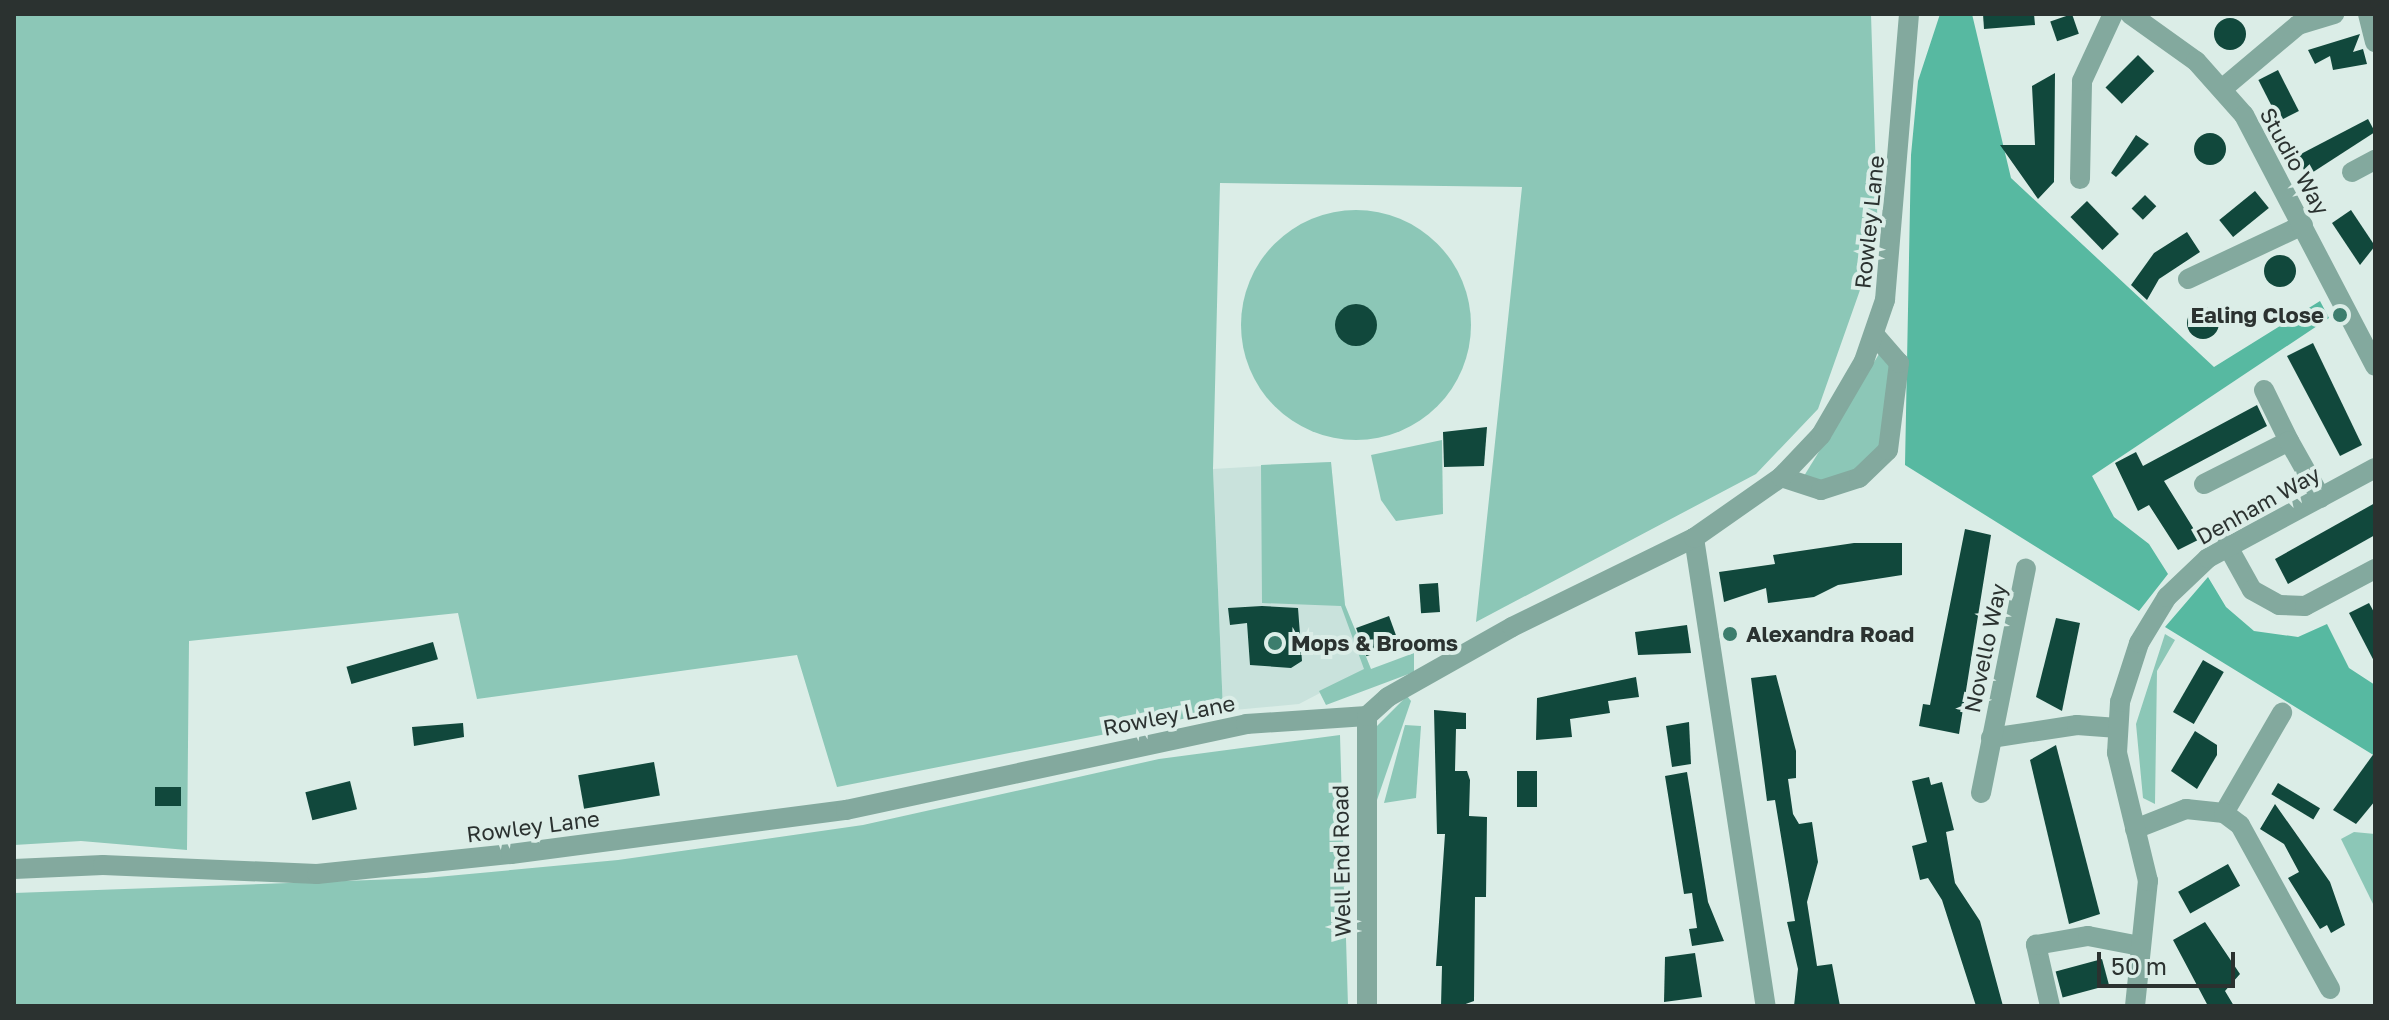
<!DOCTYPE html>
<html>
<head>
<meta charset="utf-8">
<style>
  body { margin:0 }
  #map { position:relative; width:2389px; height:1020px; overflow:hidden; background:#dbede7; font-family:"Golos Text",sans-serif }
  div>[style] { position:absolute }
  .built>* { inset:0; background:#c9e2dc }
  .green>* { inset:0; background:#8cc7b7 }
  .round { border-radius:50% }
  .forest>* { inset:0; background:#57b9a1 }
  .building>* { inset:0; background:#11483c; transform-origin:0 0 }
  .minor>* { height:20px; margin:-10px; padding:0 10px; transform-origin:10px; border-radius:10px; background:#83a99e }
  .tertiary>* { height:20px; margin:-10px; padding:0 10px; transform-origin:10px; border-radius:10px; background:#83a99e }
  .dots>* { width:22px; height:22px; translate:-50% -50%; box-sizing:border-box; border:4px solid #dbede7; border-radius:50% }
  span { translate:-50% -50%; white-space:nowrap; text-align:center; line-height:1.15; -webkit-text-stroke:8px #dbede7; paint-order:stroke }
  .street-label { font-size:22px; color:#2b3230 }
  .poi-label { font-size:22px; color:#2b3230; font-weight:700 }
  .right { translate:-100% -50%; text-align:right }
  .left { translate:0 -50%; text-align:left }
  .frame { position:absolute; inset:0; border:16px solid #2b3230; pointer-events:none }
  .scale { position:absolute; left:2097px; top:952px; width:138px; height:36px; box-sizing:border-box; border:4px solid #2b3230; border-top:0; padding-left:10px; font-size:24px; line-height:28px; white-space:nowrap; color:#2b3230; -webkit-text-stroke:6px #dbede7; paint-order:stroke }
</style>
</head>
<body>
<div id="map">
  <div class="built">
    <i style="clip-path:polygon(1331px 462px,1345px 605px,1370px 667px,1299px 704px,1223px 711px,1213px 469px)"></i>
  </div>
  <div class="green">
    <i style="clip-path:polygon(14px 14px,1871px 14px,1878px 239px,1818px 409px,1756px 474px,1476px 622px,1522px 187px,1220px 183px,1213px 469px,1223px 711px,837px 787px,797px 655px,477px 699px,458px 613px,189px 641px,187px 850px,81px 841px,14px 845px)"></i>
    <i class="round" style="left:1241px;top:210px;width:230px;height:230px"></i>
    <i style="clip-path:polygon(1879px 354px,1890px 366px,1883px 443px,1856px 470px,1818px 482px,1804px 476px)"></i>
    <i style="clip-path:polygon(1442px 440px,1443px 514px,1396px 521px,1381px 500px,1371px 455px)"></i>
    <i style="clip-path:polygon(1331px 462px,1345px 605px,1371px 669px,1414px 653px,1414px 672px,1326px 705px,1319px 691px,1364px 669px,1341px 606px,1262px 603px,1261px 465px)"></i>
    <i style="clip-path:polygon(2165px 634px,2175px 640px,2157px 671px,2155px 804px,2143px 798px,2136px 724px)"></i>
    <i style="clip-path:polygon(1407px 696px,1411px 701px,1377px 800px,1374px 729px)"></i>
    <i style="clip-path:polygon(1405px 725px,1421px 726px,1416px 798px,1384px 803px)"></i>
    <i style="clip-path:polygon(1340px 735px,1348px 1006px,14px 1006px,14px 893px,426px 878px,618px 860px,863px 825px,1159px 759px)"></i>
    <i style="clip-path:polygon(2354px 832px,2375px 834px,2375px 908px,2341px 839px)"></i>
  </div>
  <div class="forest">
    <i style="clip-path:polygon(1940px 14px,1972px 14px,2011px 178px,2214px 367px,2320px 301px,2329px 318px,2092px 476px,2114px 517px,2149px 544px,2168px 574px,2139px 611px,1905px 465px,1911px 155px,1918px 81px)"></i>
    <i style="clip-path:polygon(2208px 577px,2226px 607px,2254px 631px,2298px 637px,2327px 624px,2349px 668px,2375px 685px,2375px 756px,2165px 627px)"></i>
  </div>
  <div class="building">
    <i style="clip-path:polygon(1983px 14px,2034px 14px,2035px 25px,1984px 29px)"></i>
    <i style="left:2072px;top:14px;width:21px;height:23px;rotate:71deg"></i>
    <i class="round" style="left:2214px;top:18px;width:32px;height:32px"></i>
    <i style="clip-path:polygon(2360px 34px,2353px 52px,2363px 49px,2367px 64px,2333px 70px,2330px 56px,2315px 64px,2308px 50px)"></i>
    <i style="left:2138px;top:55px;width:23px;height:46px;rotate:45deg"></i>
    <i style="left:2278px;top:70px;width:46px;height:22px;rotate:63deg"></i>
    <i style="clip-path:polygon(2055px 73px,2054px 182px,2038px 199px,2000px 145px,2035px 145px,2032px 86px)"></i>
    <i style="clip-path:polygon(2368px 119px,2375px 132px,2307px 176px,2297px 156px)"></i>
    <i class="round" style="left:2194px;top:133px;width:32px;height:32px"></i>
    <i style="clip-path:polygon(2136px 135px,2149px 144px,2116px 177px,2111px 173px)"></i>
    <i style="left:2255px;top:191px;width:22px;height:46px;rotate:51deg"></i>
    <i style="left:2145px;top:195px;width:16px;height:19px;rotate:45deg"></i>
    <i style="left:2087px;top:201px;width:46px;height:23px;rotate:46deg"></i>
    <i style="clip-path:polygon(2351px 210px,2375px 246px,2360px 265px,2332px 223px)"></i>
    <i style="clip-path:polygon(2187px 232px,2200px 252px,2159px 279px,2147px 300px,2131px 285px,2154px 253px)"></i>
    <i class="round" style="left:2264px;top:255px;width:32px;height:32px"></i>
    <i class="round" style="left:1335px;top:304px;width:42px;height:42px"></i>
    <i class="round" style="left:2187px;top:307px;width:32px;height:32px"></i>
    <i style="clip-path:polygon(2313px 343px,2362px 445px,2340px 456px,2287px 356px)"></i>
    <i style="clip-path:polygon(2257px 405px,2267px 426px,2164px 481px,2200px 539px,2178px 550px,2149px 505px,2138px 511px,2115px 463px,2136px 452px,2143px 466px)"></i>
    <i style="clip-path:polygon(1487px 427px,1484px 466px,1444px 467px,1443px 432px)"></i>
    <i style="clip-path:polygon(2375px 503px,2375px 535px,2288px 584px,2275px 559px)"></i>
    <i style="clip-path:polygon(1965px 529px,1991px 535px,1959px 734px,1919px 726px,1923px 704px,1930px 705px)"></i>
    <i style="clip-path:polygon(1854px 543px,1902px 543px,1902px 575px,1838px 585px,1814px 597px,1768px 603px,1766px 588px,1724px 602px,1719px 572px,1775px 564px,1773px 555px)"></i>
    <i style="left:1438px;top:583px;width:29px;height:19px;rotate:86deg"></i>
    <i style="clip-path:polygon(2369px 603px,2375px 614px,2375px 663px,2349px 613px)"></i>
    <i style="clip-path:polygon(1262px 606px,1298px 608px,1302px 661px,1291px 668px,1250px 665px,1247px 623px,1230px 625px,1228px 608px)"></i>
    <i style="left:1389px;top:616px;width:30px;height:35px;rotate:70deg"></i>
    <i style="clip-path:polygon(2056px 618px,2080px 623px,2062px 711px,2036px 697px)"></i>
    <i style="clip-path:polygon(1687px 625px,1691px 653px,1638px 655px,1635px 632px)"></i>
    <i style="left:433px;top:642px;width:18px;height:90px;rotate:74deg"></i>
    <i style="left:2203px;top:660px;width:24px;height:60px;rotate:30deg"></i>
    <i style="clip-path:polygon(1776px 675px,1796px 751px,1796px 778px,1788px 779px,1793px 814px,1799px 824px,1812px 822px,1818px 862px,1807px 902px,1817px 966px,1832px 964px,1840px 1006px,1794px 1006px,1798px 969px,1787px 922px,1795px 921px,1775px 800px,1767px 801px,1751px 678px)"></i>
    <i style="clip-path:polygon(1636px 677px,1639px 697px,1608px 701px,1610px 713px,1570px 719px,1572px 737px,1536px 740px,1537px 698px)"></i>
    <i style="clip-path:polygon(1434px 710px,1466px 713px,1466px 729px,1456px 729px,1455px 771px,1467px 771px,1470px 780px,1469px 816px,1487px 817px,1486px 897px,1475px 897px,1474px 1001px,1460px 1006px,1441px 1006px,1442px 966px,1436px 966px,1445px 834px,1437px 834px)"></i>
    <i style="clip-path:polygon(1689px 722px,1691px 764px,1672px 767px,1666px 726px)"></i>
    <i style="clip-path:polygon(463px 723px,464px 737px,414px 746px,412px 727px)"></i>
    <i style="clip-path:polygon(2195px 731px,2217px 745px,2217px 755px,2197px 789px,2171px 771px)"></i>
    <i style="clip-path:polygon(2056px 745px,2100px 914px,2069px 924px,2030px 760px)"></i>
    <i style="clip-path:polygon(2375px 752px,2375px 801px,2356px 824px,2333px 810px)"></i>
    <i style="left:654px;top:762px;width:34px;height:77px;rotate:80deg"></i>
    <i style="left:1517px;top:771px;width:20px;height:36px"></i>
    <i style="clip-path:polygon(1687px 772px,1708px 902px,1724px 941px,1692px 946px,1689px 929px,1697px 928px,1692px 893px,1684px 894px,1665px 776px)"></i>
    <i style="clip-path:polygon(1929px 777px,1931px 785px,1942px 782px,1954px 830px,1946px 832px,1955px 883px,1980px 921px,2003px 1006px,1976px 1006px,1942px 900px,1928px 878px,1920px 880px,1912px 846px,1927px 842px,1912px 781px)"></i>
    <i style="left:350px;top:781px;width:29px;height:46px;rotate:76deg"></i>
    <i style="left:2278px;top:783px;width:49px;height:13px;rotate:31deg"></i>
    <i style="left:181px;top:787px;width:19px;height:26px;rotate:90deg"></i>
    <i style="clip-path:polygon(2275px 804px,2330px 882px,2345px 925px,2331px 933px,2327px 925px,2320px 929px,2288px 878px,2299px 872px,2284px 844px,2260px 829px)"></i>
    <i style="left:2228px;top:864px;width:25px;height:57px;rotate:61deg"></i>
    <i style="clip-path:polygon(2205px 922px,2240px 974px,2225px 991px,2234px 1006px,2208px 1006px,2173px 940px)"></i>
    <i style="clip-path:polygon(1695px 953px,1702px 997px,1664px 1002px,1665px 957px)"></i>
    <i style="left:2102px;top:959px;width:27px;height:48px;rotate:75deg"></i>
  </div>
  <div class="minor">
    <i style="left:2368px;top:14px;width:29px;rotate:76deg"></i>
    <i style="left:2222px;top:89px;width:99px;rotate:-40.1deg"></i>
    <i style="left:2298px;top:25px;width:38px;rotate:-17deg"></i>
    <i style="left:2352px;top:172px;width:26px;rotate:-28deg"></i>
    <i style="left:2080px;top:179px;width:98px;rotate:-88.8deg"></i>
    <i style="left:2082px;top:81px;width:74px;rotate:-65.2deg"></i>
    <i style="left:2188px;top:279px;width:127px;rotate:-25.2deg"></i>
    <i style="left:2264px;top:390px;width:57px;rotate:63.9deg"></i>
    <i style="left:1781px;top:477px;width:42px;rotate:18deg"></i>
    <i style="left:1821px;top:490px;width:40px;rotate:-18deg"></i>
    <i style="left:1859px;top:478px;width:40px;rotate:-44deg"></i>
    <i style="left:1888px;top:450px;width:88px;rotate:-82.8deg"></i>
    <i style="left:1899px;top:363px;width:38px;rotate:-131deg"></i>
    <i style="left:2204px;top:484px;width:95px;rotate:-26.8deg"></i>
    <i style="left:2289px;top:441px;width:65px;rotate:60.7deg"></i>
    <i style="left:1694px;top:538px;width:474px;rotate:81.3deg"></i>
    <i style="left:2227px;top:545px;width:51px;rotate:60.9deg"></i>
    <i style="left:2252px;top:590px;width:31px;rotate:29deg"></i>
    <i style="left:2279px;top:605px;width:26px;rotate:2deg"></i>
    <i style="left:2305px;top:606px;width:79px;rotate:-27.9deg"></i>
    <i style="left:1991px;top:738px;width:87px;rotate:-8.6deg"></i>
    <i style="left:2077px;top:725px;width:41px;rotate:4.2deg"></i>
    <i style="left:1981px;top:793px;width:229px;rotate:-78.7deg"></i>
    <i style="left:2224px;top:813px;width:116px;rotate:-59.9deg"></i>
    <i style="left:2135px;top:829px;width:55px;rotate:-21.4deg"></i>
    <i style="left:2186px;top:809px;width:38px;rotate:6deg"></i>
    <i style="left:2224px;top:813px;width:20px;rotate:37deg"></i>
    <i style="left:2240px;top:825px;width:187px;rotate:61.2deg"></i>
    <i style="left:2050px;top:1006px;width:63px;rotate:-102.9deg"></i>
    <i style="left:2036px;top:945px;width:53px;rotate:-9.8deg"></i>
    <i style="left:2088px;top:936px;width:53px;rotate:10.9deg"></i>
    <i style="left:2135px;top:1006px;width:126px;rotate:-84.1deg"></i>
    <i style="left:2148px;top:881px;width:132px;rotate:-103.6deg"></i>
    <i style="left:2117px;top:753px;width:51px;rotate:-86.6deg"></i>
    <i style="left:2120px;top:702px;width:62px;rotate:-72.1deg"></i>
    <i style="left:2139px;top:643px;width:54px;rotate:-58.7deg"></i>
    <i style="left:2167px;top:597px;width:57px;rotate:-43.6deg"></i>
    <i style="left:2208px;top:558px;width:190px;rotate:-28.3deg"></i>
  </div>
  <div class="tertiary">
    <i style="left:2130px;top:14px;width:81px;rotate:35.5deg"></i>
    <i style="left:2196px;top:61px;width:72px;rotate:48.4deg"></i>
    <i style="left:2244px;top:115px;width:283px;rotate:62.4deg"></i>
    <i style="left:14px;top:869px;width:89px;rotate:-2.6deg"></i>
    <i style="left:103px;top:865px;width:214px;rotate:2.4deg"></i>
    <i style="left:317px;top:874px;width:195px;rotate:-5.9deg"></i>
    <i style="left:511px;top:854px;width:338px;rotate:-7.5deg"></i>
    <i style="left:846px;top:810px;width:409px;rotate:-12.1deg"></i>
    <i style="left:1246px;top:724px;width:121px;rotate:-3.8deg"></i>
    <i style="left:1367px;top:1006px;width:290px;rotate:-90deg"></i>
    <i style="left:1367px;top:716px;width:28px;rotate:-42deg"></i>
    <i style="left:1388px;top:697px;width:142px;rotate:-29.4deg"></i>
    <i style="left:1512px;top:627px;width:203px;rotate:-26.1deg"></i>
    <i style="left:1694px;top:538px;width:106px;rotate:-35deg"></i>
    <i style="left:1781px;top:477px;width:58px;rotate:-46.4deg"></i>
    <i style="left:1821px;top:435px;width:86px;rotate:-59.8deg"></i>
    <i style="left:1864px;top:361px;width:65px;rotate:-71deg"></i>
    <i style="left:1885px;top:300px;width:287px;rotate:-85.2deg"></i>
  </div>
  <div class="dots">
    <i style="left:2340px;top:315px;background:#3c7d6d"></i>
    <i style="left:1730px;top:634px;background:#3c7d6d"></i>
    <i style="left:1275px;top:643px;background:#3c7d6d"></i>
  </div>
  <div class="street-label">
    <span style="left:2295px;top:161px;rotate:61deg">Studio Way</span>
    <span style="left:1869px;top:222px;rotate:-84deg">Rowley Lane</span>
    <span style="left:2258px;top:505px;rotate:-29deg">Denham Way</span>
    <span style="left:1985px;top:648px;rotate:-78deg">Novello Way</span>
    <span style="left:1169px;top:715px;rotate:-11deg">Rowley Lane</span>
    <span style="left:533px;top:826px;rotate:-7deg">Rowley Lane</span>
    <span style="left:1341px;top:861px;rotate:-91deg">Well End Road</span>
  </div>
  <div class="poi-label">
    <span class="right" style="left:2324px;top:315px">Ealing Close</span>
    <span class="left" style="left:1746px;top:634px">Alexandra Road</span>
    <span class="left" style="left:1291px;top:643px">Mops &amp; Brooms</span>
  </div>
  <div class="frame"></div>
  <div class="scale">50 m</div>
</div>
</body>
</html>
